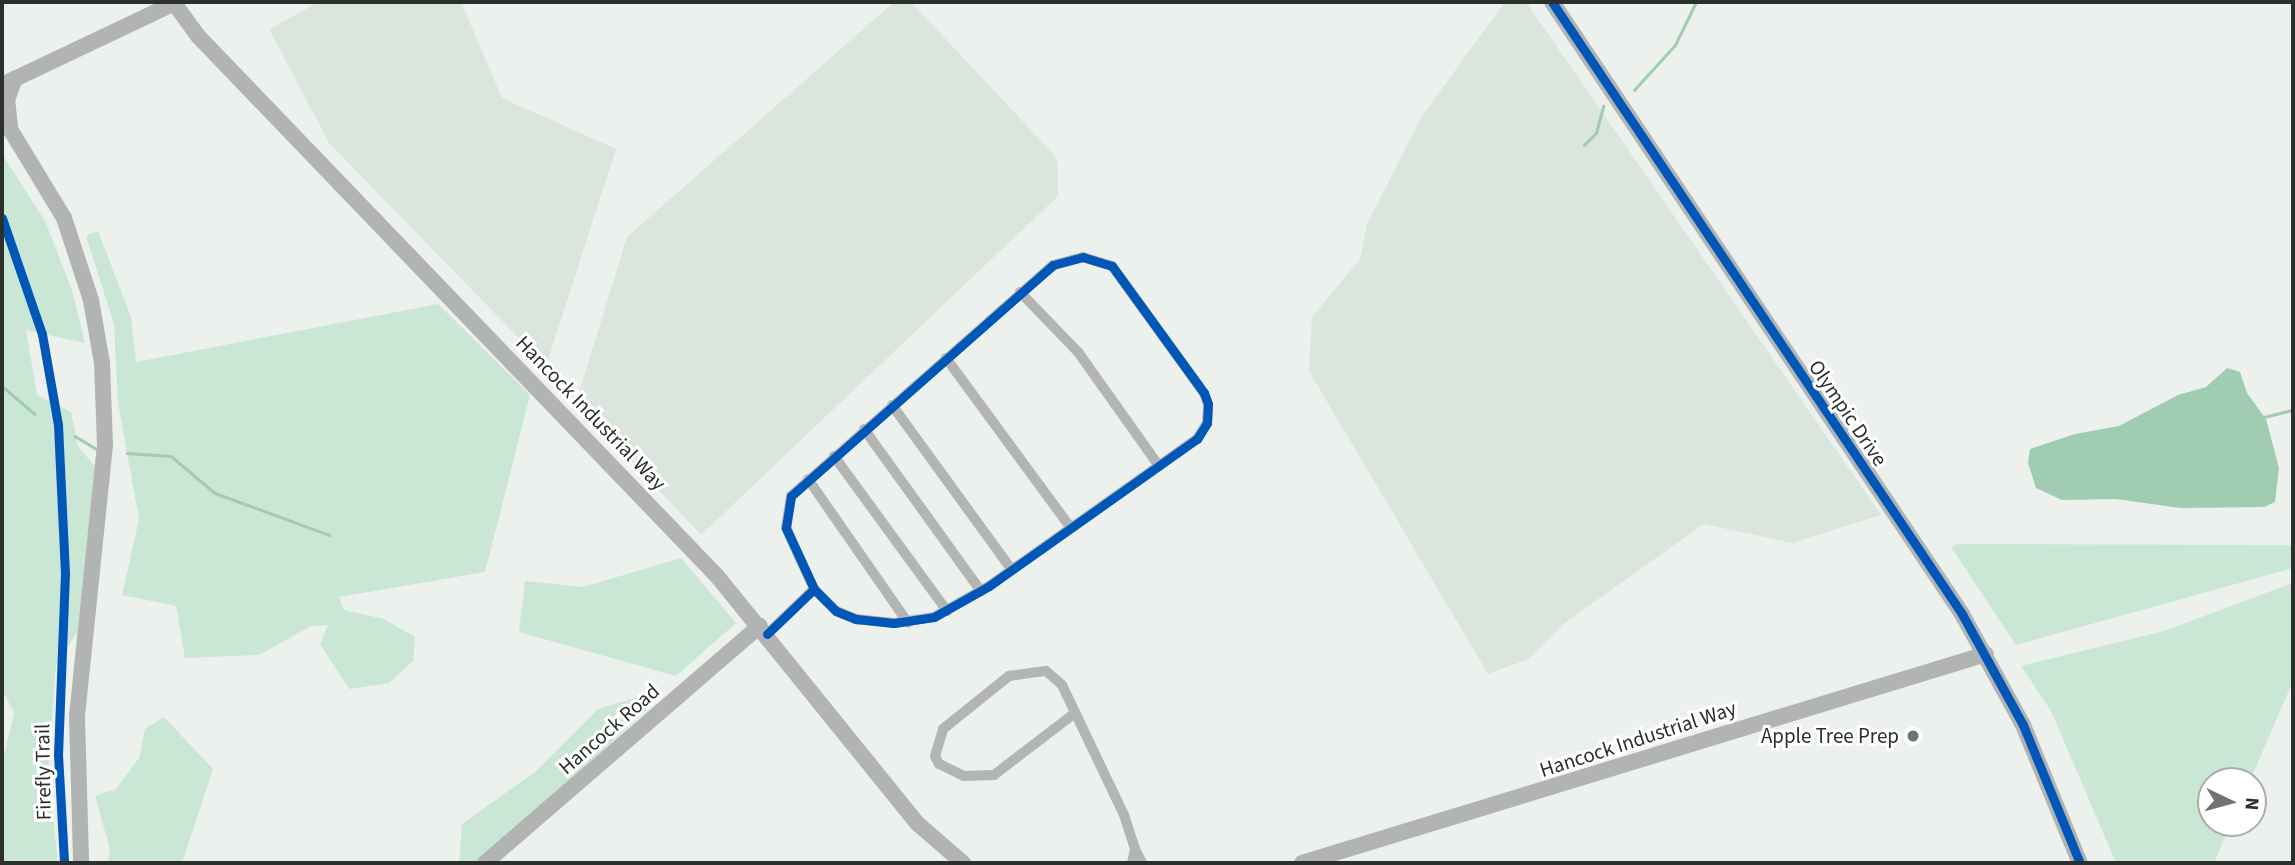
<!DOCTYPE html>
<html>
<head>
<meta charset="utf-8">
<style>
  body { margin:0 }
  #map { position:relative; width:2295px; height:865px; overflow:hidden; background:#ecf1ee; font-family:"Source Sans 3",sans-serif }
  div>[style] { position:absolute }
  .built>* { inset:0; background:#dae5de }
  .green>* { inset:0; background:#cae6d5 }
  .water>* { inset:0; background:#a0ccb1 }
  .stream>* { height:2.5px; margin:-1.25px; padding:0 1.25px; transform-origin:1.25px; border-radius:1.25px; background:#a0ccb1 }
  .street>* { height:10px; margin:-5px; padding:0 5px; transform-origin:5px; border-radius:5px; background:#b3b5b3 }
  .secondary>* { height:16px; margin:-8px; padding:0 8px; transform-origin:8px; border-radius:8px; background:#b1b4b2 }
  .cycleway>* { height:9px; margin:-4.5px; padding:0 4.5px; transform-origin:4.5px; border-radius:4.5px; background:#0057b8 }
  .dots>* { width:19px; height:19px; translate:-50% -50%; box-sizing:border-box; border:4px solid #fff; border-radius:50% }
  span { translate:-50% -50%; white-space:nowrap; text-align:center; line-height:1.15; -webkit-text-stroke:6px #fff; paint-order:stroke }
  .street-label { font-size:21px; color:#2c302d }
  .poi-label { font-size:21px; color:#2c302d }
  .right { translate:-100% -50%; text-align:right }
  .frame { position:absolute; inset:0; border:4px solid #2c302d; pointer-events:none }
  .north { position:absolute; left:2197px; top:767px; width:70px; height:70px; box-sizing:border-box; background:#fff; border:2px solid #abacab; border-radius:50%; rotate:95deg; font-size:19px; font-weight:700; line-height:28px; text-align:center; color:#2c302d }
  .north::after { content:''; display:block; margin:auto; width:24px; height:32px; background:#6f7471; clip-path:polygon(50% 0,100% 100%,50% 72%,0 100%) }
</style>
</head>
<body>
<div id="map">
  <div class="built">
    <i style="clip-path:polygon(319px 2px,461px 2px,502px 98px,616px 149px,546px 366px,329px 143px,269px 29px)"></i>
    <i style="clip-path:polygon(894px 2px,911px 2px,1057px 158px,1058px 196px,701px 535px,576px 402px,627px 237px)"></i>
    <i style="clip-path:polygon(1505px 2px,1526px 2px,1881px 515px,1792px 543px,1704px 524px,1566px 622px,1529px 659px,1488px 674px,1309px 371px,1312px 317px,1360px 259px,1367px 224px,1422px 116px)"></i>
  </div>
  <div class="green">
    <i style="clip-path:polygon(2px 154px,45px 221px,72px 290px,85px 343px,26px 330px,37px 395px,71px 412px,78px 446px,95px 467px,78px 631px,56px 665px,48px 770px,58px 863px,2px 863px,2px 765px,14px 712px,2px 690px)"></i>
    <i style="clip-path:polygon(98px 231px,131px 317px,136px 362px,438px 304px,530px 395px,485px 572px,339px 597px,344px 610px,384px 619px,415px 637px,413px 661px,389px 683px,349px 689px,320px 644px,328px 625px,311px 626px,259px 655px,185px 658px,176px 606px,122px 595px,139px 519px,118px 403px,114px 324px,86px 236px)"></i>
    <i style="clip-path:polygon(1957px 544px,2293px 545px,2293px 568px,2016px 645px,1951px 547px)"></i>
    <i style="clip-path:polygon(681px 558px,736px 623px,676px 676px,519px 632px,525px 581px,583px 587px)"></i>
    <i style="clip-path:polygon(2293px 583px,2293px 681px,2250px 781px,2211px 781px,2211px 823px,2231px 823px,2214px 863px,2116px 863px,2051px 711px,2021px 666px,2164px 631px)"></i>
    <i style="clip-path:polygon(658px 691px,645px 712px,478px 863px,459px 863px,462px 824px,535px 772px,598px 709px)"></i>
    <i style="clip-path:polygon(164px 717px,213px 769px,182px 863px,108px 863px,110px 849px,95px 796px,116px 789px,139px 758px,145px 729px)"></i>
  </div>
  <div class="water">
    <i style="clip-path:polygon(2227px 368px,2240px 372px,2247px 393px,2266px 419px,2279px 468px,2275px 502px,2264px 507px,2180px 508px,2116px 499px,2062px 500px,2036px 488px,2028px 463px,2030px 449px,2075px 434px,2119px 426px,2178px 395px,2206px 387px)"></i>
  </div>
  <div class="stream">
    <i style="left:1634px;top:90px;width:61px;rotate:-47.7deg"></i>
    <i style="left:1675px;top:45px;width:48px;rotate:-64deg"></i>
    <i style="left:1584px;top:145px;width:17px;rotate:-45deg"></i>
    <i style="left:1596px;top:133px;width:28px;rotate:-75deg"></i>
    <i style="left:2px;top:386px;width:43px;rotate:40.3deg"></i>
    <i style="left:2264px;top:417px;width:30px;rotate:-14deg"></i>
    <i style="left:75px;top:436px;width:27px;rotate:31deg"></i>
    <i style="left:127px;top:453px;width:44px;rotate:3.9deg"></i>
    <i style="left:171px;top:456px;width:57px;rotate:40.1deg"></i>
    <i style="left:215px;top:493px;width:122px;rotate:20.1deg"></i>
  </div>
  <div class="street">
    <i style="left:1020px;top:292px;width:83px;rotate:46deg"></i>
    <i style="left:1078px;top:352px;width:140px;rotate:54.6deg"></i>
    <i style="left:946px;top:358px;width:211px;rotate:53.7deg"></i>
    <i style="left:892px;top:405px;width:204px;rotate:54deg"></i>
    <i style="left:864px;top:429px;width:200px;rotate:54.2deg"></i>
    <i style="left:834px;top:456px;width:192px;rotate:53.9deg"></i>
    <i style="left:808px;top:479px;width:175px;rotate:55.2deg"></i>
    <i style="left:767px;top:634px;width:65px;rotate:-43.8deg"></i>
    <i style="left:814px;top:589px;width:31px;rotate:45deg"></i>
    <i style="left:836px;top:611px;width:22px;rotate:22deg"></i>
    <i style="left:856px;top:619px;width:38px;rotate:6deg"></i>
    <i style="left:894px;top:623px;width:40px;rotate:-8.5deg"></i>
    <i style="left:934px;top:617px;width:63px;rotate:-29.4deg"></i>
    <i style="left:989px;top:586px;width:255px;rotate:-35.3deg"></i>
    <i style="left:1197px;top:439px;width:19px;rotate:-58deg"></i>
    <i style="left:1207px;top:423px;width:19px;rotate:-87deg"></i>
    <i style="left:1208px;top:404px;width:12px;rotate:-110deg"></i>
    <i style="left:1204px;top:393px;width:157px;rotate:-125.9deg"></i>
    <i style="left:1112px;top:266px;width:30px;rotate:-163deg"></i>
    <i style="left:1083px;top:257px;width:31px;rotate:165deg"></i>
    <i style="left:1053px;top:265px;width:349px;rotate:138.6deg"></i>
    <i style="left:791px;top:496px;width:32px;rotate:99deg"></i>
    <i style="left:786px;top:528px;width:67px;rotate:65.3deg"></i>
    <i style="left:1075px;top:713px;width:102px;rotate:142.6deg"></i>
    <i style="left:994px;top:775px;width:30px;rotate:178deg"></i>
    <i style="left:964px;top:776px;width:28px;rotate:-154deg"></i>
    <i style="left:939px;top:764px;width:9px;rotate:-117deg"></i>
    <i style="left:935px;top:756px;width:28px;rotate:-73deg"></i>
    <i style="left:943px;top:729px;width:85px;rotate:-38.8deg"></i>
    <i style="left:1009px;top:676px;width:37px;rotate:-8deg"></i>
    <i style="left:1046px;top:671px;width:21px;rotate:41deg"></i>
    <i style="left:1062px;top:685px;width:144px;rotate:64.5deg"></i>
    <i style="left:1124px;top:815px;width:36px;rotate:72deg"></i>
    <i style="left:1132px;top:863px;width:14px;rotate:-78deg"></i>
    <i style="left:1135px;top:849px;width:16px;rotate:63deg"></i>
  </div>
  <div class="secondary">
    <i style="left:1552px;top:2px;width:737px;rotate:56.18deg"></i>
    <i style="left:1962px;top:614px;width:127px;rotate:61.2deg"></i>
    <i style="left:2023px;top:725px;width:149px;rotate:67.6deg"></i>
    <i style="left:174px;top:3px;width:41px;rotate:54deg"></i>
    <i style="left:198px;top:36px;width:749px;rotate:46.14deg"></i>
    <i style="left:717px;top:576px;width:319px;rotate:51deg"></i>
    <i style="left:918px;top:824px;width:60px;rotate:40.9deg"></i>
    <i style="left:2px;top:85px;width:194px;rotate:-25.4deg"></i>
    <i style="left:2px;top:116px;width:119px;rotate:58.7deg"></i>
    <i style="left:64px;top:218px;width:86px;rotate:71.8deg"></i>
    <i style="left:91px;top:300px;width:64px;rotate:80.1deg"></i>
    <i style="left:102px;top:363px;width:82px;rotate:87.9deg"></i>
    <i style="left:105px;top:445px;width:272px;rotate:95.9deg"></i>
    <i style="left:77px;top:716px;width:147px;rotate:88.4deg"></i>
    <i style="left:10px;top:127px;width:27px;rotate:-96deg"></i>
    <i style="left:7px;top:100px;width:23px;rotate:-70deg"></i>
    <i style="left:485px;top:863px;width:363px;rotate:-40.8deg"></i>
    <i style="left:1302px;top:863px;width:715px;rotate:-16.99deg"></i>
  </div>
  <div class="cycleway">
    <i style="left:1552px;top:2px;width:737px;rotate:56.18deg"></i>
    <i style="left:1962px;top:614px;width:127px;rotate:61.2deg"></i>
    <i style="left:2023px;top:725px;width:149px;rotate:67.6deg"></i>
    <i style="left:2px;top:218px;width:123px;rotate:71deg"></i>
    <i style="left:42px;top:334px;width:92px;rotate:80deg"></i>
    <i style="left:58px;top:425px;width:148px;rotate:87.3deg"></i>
    <i style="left:65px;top:573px;width:181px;rotate:92.2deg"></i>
    <i style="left:58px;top:754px;width:109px;rotate:86.8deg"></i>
    <i style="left:767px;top:634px;width:65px;rotate:-43.8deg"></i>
    <i style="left:814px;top:589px;width:31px;rotate:45deg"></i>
    <i style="left:836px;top:611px;width:22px;rotate:22deg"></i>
    <i style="left:856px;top:619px;width:38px;rotate:6deg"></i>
    <i style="left:894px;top:623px;width:40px;rotate:-8.5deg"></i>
    <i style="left:934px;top:617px;width:63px;rotate:-29.4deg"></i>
    <i style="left:989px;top:586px;width:255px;rotate:-35.3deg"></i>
    <i style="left:1197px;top:439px;width:19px;rotate:-58deg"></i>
    <i style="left:1207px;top:423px;width:19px;rotate:-87deg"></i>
    <i style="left:1208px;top:404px;width:12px;rotate:-110deg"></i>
    <i style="left:1204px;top:393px;width:157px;rotate:-125.9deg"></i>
    <i style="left:1112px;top:266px;width:30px;rotate:-163deg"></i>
    <i style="left:1083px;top:257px;width:31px;rotate:165deg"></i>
    <i style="left:1053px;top:265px;width:349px;rotate:138.6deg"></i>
    <i style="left:791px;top:496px;width:32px;rotate:99deg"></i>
    <i style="left:786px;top:528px;width:67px;rotate:65.3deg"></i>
  </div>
  <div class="dots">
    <i style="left:1913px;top:736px;background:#6f7471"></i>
  </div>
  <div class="street-label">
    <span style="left:591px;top:413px;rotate:46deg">Hancock Industrial Way</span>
    <span style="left:1848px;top:413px;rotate:56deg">Olympic Drive</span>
    <span style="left:609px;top:729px;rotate:-41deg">Hancock Road</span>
    <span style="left:1638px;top:739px;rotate:-18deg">Hancock Industrial Way</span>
    <span style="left:43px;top:772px;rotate:-91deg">Firefly Trail</span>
  </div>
  <div class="poi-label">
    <span class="right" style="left:1899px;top:736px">Apple Tree Prep</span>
  </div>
  <div class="frame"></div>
  <div class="north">N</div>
</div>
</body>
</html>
